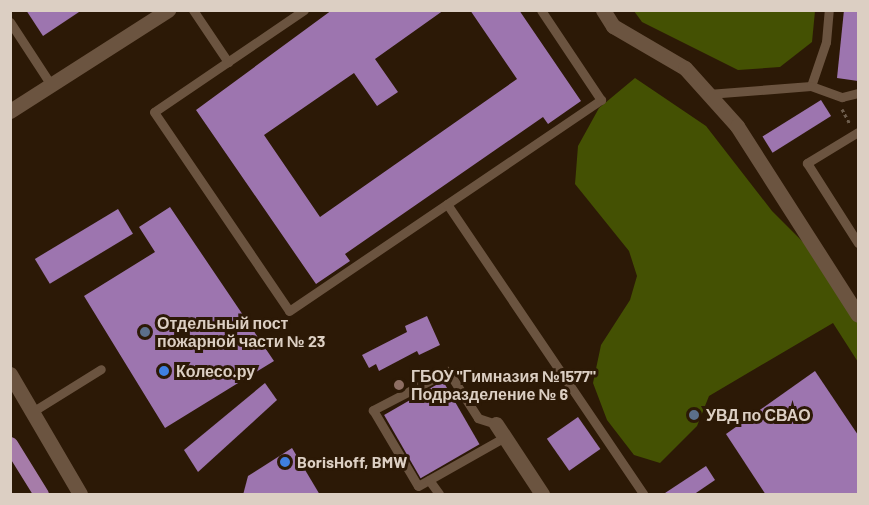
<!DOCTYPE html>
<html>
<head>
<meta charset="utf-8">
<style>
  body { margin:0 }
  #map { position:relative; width:869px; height:505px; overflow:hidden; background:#2c1906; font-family:Barlow,sans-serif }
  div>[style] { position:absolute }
  .forest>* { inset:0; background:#445103 }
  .building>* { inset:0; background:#9d75af; transform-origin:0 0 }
  .path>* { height:3px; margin-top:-1.5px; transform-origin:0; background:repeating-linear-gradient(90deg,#6d5d4c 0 3px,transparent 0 6px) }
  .service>* { height:9px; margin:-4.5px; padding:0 4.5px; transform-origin:4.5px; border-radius:4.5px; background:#6b5440 }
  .minor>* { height:15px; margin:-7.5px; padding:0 7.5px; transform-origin:7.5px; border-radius:7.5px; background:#6b5440 }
  .tertiary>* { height:15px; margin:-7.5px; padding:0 7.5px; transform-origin:7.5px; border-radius:7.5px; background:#6b5440 }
  .primary>* { height:15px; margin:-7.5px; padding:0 7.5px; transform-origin:7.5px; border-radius:7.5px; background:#a67ca9 }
  .dots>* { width:16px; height:16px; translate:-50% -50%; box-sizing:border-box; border:3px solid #2c1906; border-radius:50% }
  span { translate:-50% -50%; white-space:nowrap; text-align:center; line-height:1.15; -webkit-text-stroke:6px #2c1906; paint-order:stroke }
  .poi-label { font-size:16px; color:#dccfc3; font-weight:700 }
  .left { translate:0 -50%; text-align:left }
  .frame { position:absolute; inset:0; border:12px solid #dccfc3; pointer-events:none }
</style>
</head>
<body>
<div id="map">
  <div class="forest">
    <i style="clip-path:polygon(634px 11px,815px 11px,812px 42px,780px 67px,738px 70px,642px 22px)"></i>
    <i style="clip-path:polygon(635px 78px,706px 126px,772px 211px,810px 249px,858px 324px,858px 362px,833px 323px,709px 396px,697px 426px,660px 463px,634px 455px,607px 420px,593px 383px,601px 345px,630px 300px,637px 276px,629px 251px,575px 184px,578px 146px,599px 108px)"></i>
  </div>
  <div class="building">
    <i style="clip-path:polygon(26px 10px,82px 10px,43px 36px)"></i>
    <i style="clip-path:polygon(332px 10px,444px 10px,375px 59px,398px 92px,377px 106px,354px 73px,264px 135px,320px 217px,517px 79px,470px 10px,519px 10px,581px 101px,548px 124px,543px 117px,345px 254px,350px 261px,316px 284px,196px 110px)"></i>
    <i style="clip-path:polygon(844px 10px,858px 10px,858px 81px,837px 78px)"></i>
    <i style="left:821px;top:100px;width:19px;height:69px;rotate:58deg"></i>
    <i style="clip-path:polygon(170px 207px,274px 361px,165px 428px,84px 296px,155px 252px,139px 227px)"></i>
    <i style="left:118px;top:209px;width:29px;height:97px;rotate:59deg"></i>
    <i style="clip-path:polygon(427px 316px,440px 345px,419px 355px,417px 351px,379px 371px,376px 364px,369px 368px,362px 355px,407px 332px,405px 326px)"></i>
    <i style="clip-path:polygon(815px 371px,858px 435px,858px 495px,766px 495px,726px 434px)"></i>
    <i style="left:443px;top:381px;width:73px;height:68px;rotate:60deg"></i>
    <i style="clip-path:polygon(265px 383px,277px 400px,198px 472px,184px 450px)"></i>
    <i style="left:578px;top:417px;width:39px;height:38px;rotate:55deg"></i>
    <i style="clip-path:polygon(292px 448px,320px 495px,243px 495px,248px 476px)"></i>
    <i style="clip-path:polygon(706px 466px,715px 480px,693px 495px,662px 495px)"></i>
  </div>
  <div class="path">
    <i style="left:842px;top:109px;width:17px;rotate:62deg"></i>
  </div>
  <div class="service">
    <i style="left:193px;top:10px;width:63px;rotate:56.1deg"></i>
    <i style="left:304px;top:10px;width:181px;rotate:145.8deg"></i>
    <i style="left:154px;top:112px;width:240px;rotate:55.8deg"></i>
    <i style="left:289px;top:311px;width:377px;rotate:-34.1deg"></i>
    <i style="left:601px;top:100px;width:108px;rotate:-123.7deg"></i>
    <i style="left:10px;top:22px;width:75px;rotate:56.9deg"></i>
    <i style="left:811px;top:86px;width:46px;rotate:-71.2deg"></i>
    <i style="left:826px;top:42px;width:32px;rotate:-85deg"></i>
    <i style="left:708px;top:94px;width:103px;rotate:-4.4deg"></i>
    <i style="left:811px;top:86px;width:33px;rotate:20deg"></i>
    <i style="left:842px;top:97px;width:16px;rotate:-14deg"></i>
    <i style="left:858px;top:132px;width:60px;rotate:148.7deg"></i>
    <i style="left:807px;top:163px;width:95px;rotate:57.5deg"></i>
    <i style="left:447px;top:204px;width:350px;rotate:55.9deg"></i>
    <i style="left:32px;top:412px;width:81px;rotate:-31.9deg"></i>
    <i style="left:496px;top:424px;width:19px;rotate:-162deg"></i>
    <i style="left:478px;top:418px;width:56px;rotate:-122.6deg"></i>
    <i style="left:448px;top:371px;width:85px;rotate:152.5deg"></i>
    <i style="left:373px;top:410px;width:88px;rotate:59.4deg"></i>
    <i style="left:418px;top:486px;width:100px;rotate:-29.4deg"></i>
    <i style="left:429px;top:480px;width:17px;rotate:54deg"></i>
  </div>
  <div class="minor">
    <i style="left:603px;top:10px;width:19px;rotate:58deg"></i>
    <i style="left:613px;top:26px;width:83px;rotate:30.3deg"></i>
    <i style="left:685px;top:68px;width:78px;rotate:48.1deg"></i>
    <i style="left:737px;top:126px;width:224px;rotate:57.4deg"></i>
    <i style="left:10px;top:111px;width:188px;rotate:-32.6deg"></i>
    <i style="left:496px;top:424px;width:84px;rotate:56.7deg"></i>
  </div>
  <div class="tertiary">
    <i style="left:10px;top:374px;width:139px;rotate:59.7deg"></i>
  </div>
  <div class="primary">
    <i style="left:10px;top:444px;width:59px;rotate:58.2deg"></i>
  </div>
  <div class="dots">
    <i style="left:145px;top:332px;background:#5c6f8a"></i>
    <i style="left:164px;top:371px;background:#3f7fe0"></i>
    <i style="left:399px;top:385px;background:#8d6e63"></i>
    <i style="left:694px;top:415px;background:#5c6f8a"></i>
    <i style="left:285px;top:462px;background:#3f7fe0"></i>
  </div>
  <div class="poi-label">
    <span class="left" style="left:157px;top:332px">Отдельный пост<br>пожарной части № 23</span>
    <span class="left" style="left:176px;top:371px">Колесо.ру</span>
    <span class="left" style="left:411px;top:385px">ГБОУ "Гимназия №1577"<br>Подразделение № 6</span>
    <span class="left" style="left:706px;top:415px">УВД по СВАО</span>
    <span class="left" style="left:297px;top:462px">BorisHoff, BMW</span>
  </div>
  <div class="frame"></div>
</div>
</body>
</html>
